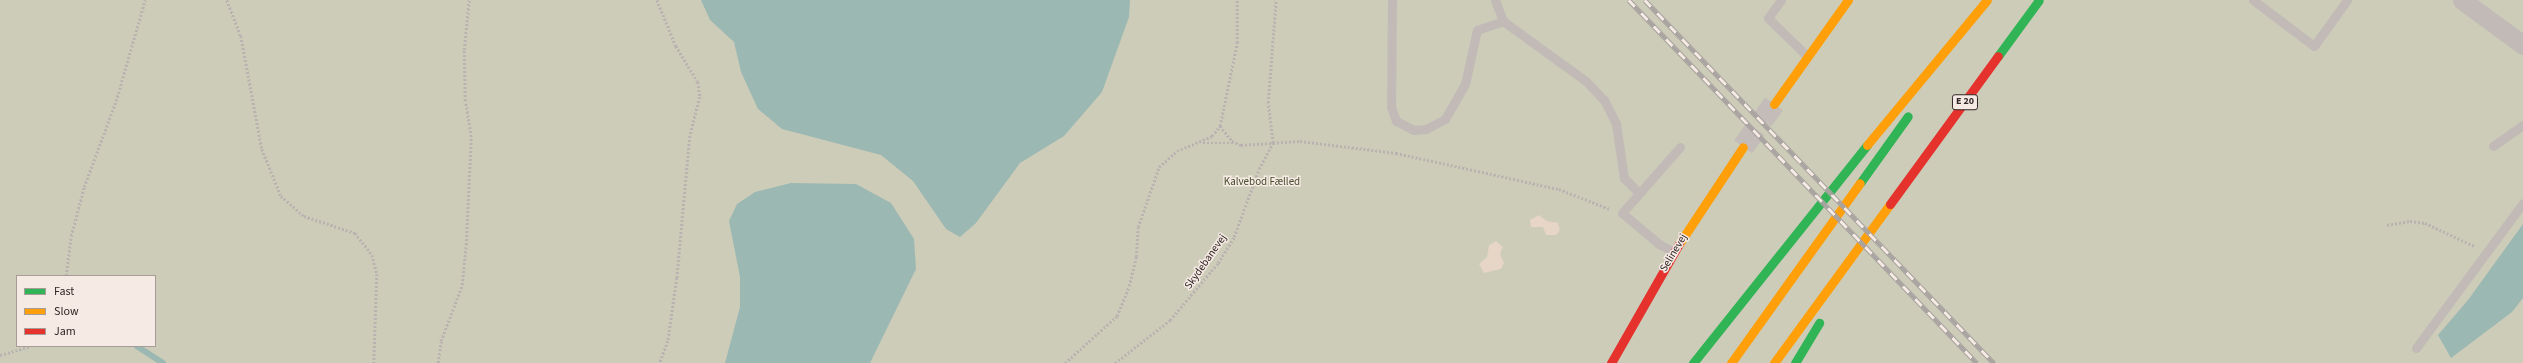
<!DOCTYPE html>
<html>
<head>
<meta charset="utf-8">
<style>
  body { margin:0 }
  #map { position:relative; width:2523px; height:363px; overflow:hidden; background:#e8e1dd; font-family:"Source Sans 3",sans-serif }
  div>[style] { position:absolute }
  .green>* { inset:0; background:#ccccb8 }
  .sand>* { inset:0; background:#e7d5c5 }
  .water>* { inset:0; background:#9cb8b3 }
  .stream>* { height:5.5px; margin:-2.75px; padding:0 2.75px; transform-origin:2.75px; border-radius:2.75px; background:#9cb8b3 }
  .secondary-tunnel>* { height:22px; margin-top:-11px; transform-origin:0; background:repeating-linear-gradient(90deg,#c3bcb8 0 22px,transparent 0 33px) }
  .path>* { height:2.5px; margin-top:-1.25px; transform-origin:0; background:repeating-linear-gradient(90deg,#bab2b0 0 2px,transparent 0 4px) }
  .lane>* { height:9px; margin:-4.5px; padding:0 4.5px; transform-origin:4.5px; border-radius:4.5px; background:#c1bab7 }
  .street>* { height:19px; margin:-9.5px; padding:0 9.5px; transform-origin:9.5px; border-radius:9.5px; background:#c1bab7 }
  .fast>* { height:9px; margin:-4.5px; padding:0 4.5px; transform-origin:4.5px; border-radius:4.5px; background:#30b455 }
  .slow>* { height:9px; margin:-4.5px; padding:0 4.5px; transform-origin:4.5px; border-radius:4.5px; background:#ff9f0a }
  .jam>* { height:9px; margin:-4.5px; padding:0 4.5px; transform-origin:4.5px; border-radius:4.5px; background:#e5322d }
  .rail>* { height:4.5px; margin-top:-2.25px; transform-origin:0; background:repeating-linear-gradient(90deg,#f6eae4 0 9px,#a9a3a1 0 18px); box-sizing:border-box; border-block:1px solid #a9a3a1 }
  span { translate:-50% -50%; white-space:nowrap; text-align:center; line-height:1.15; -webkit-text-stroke:3px #f6eae4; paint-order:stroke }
  .shield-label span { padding:1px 3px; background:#f6eae4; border:1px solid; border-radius:3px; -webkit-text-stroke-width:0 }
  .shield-label { font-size:10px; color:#312726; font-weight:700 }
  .park-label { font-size:11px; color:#464c2d }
  .street-label { font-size:11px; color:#312726 }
  .legend { position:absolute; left:16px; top:275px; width:140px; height:72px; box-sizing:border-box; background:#f6eae4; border:1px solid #a79c98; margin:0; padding:5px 7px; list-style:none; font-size:12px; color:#312726 }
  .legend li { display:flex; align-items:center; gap:8px; height:20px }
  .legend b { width:20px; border:1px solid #a79c98 }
</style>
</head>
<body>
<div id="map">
  <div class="green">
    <i style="clip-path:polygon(evenodd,0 0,2523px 0,2523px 363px,0 363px,0 0,17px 276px,155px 276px,155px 346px,17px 346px,17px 276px)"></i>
  </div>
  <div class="sand">
    <i style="clip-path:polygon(1539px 215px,1547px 221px,1558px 223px,1560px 230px,1556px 235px,1546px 235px,1543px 227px,1531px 227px,1530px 220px)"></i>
    <i style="clip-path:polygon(1496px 241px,1503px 247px,1500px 254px,1504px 263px,1501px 269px,1484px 273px,1479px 264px,1487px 257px,1489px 245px)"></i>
  </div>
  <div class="water">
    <i style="clip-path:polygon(701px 0,1130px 0,1129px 17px,1102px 92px,1064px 136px,1020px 163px,976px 223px,960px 237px,946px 229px,913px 181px,881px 155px,782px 129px,758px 109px,741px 72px,734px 42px,710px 20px)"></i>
    <i style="clip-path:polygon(791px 183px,856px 184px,891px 203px,914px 239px,916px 269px,870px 363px,725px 363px,740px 307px,740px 277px,729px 221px,737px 204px,755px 192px)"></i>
    <i style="clip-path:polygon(2523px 224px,2523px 298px,2512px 312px,2451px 358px,2438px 335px,2468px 300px)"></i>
  </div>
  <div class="stream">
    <i style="left:137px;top:346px;width:31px;rotate:33deg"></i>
  </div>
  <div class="secondary-tunnel">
    <i style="left:1743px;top:147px;width:53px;rotate:-54.2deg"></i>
  </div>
  <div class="path">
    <i style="left:227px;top:0;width:39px;rotate:69deg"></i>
    <i style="left:241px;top:36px;width:115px;rotate:79.5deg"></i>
    <i style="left:262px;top:149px;width:51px;rotate:68deg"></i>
    <i style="left:281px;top:196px;width:30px;rotate:41deg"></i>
    <i style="left:304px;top:216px;width:54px;rotate:18.4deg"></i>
    <i style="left:355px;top:233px;width:28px;rotate:52deg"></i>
    <i style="left:372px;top:255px;width:20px;rotate:75deg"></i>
    <i style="left:377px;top:274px;width:89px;rotate:91.9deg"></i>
    <i style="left:657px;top:0;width:50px;rotate:67.6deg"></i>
    <i style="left:676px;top:46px;width:42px;rotate:58.6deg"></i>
    <i style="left:698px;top:82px;width:15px;rotate:82deg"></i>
    <i style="left:700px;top:97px;width:40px;rotate:104.4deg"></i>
    <i style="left:690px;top:136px;width:143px;rotate:95.2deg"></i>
    <i style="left:677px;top:278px;width:64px;rotate:98.1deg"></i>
    <i style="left:668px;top:341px;width:23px;rotate:110deg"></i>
    <i style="left:1220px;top:126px;width:19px;rotate:51deg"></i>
    <i style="left:1232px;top:141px;width:10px;rotate:24deg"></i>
    <i style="left:1241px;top:145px;width:59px;rotate:-3.9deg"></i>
    <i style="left:1300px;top:141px;width:97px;rotate:7.1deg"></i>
    <i style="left:1396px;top:153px;width:167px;rotate:12.5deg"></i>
    <i style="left:1559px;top:189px;width:55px;rotate:21.4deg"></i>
    <i style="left:1203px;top:143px;width:31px"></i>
    <i style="left:1273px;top:143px;width:40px;rotate:-97.1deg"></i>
    <i style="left:1268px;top:103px;width:103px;rotate:-85.6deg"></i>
    <i style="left:2387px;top:225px;width:23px;rotate:-10deg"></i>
    <i style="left:2410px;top:221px;width:15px;rotate:8deg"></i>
    <i style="left:2425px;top:223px;width:54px;rotate:25.1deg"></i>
    <i style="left:66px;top:276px;width:40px;rotate:-82.9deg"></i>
    <i style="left:71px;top:236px;width:51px;rotate:-75.1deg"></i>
    <i style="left:84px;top:187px;width:92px;rotate:-69.6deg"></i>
    <i style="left:116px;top:101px;width:105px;rotate:-74deg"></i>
    <i style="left:0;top:355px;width:32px;rotate:-16deg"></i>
    <i style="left:438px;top:363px;width:22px;rotate:-82deg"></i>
    <i style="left:441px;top:341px;width:60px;rotate:-69.4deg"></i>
    <i style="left:462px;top:285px;width:40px;rotate:-84.3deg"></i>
    <i style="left:466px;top:245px;width:108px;rotate:-87.3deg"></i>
    <i style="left:471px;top:137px;width:36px;rotate:-99deg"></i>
    <i style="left:465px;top:101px;width:51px;rotate:-91.1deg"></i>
    <i style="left:464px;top:50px;width:50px;rotate:-84.3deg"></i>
    <i style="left:1065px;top:363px;width:70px;rotate:-42.1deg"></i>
    <i style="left:1117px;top:316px;width:32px;rotate:-68deg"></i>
    <i style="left:1129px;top:286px;width:30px;rotate:-76deg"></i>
    <i style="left:1136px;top:257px;width:30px;rotate:-86deg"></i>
    <i style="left:1138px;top:227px;width:64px;rotate:-70.7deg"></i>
    <i style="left:1159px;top:167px;width:24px;rotate:-42deg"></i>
    <i style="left:1177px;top:151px;width:38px;rotate:-23deg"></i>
    <i style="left:1212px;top:136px;width:13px;rotate:-51deg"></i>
    <i style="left:1220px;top:126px;width:85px;rotate:-78.4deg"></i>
    <i style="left:1237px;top:43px;width:43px;rotate:-90deg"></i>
    <i style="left:1115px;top:363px;width:70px;rotate:-38deg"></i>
    <i style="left:1170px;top:320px;width:75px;rotate:-49.9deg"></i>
    <i style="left:1218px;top:263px;width:31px;rotate:-58deg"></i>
    <i style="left:1234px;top:237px;width:72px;rotate:-69.8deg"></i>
    <i style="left:1259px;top:169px;width:30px;rotate:-62deg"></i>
  </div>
  <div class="lane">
    <i style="left:1392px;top:0;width:107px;rotate:90.5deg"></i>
    <i style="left:1391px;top:107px;width:15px;rotate:70deg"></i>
    <i style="left:1396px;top:121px;width:20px;rotate:27deg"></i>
    <i style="left:1414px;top:130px;width:12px;rotate:-5deg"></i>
    <i style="left:1426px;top:129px;width:21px;rotate:-28deg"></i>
    <i style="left:1445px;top:119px;width:40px;rotate:-60.3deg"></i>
    <i style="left:1465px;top:84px;width:55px;rotate:-77.5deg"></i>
    <i style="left:1477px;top:30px;width:28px;rotate:-19deg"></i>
    <i style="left:1495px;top:0;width:22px;rotate:69deg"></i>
    <i style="left:1503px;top:21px;width:102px;rotate:35.9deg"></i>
    <i style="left:1586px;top:81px;width:26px;rotate:47deg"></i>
    <i style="left:1604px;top:100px;width:27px;rotate:63deg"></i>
    <i style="left:1616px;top:124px;width:55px;rotate:81.6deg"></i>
    <i style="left:1624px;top:178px;width:20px;rotate:45deg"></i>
    <i style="left:1781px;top:0;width:22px;rotate:126deg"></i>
    <i style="left:1768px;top:18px;width:54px;rotate:44.3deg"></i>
    <i style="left:2253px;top:0;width:76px;rotate:37deg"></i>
    <i style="left:2314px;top:46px;width:57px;rotate:-54.3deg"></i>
    <i style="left:2493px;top:146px;width:37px;rotate:-35deg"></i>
    <i style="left:1674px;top:252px;width:17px;rotate:-152deg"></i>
    <i style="left:1659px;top:244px;width:48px;rotate:-140deg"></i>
    <i style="left:1622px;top:213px;width:88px;rotate:-48.7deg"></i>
    <i style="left:2416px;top:348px;width:180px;rotate:-53.6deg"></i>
  </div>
  <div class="street">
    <i style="left:2462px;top:0;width:76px;rotate:36.4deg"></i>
  </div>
  <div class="fast">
    <i style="left:1998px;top:56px;width:69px;rotate:-53.8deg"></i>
    <i style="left:1860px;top:183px;width:82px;rotate:-54.4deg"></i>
    <i style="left:1693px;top:363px;width:279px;rotate:-51.4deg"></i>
    <i style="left:1795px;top:363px;width:47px;rotate:-59deg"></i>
  </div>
  <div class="slow">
    <i style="left:1774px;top:104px;width:128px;rotate:-54.6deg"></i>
    <i style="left:1867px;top:145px;width:188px;rotate:-50.4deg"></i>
    <i style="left:1679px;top:244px;width:116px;rotate:-56.6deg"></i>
    <i style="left:1731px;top:363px;width:221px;rotate:-54.4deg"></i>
    <i style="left:1774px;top:363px;width:197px;rotate:-53.9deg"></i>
  </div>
  <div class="jam">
    <i style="left:1890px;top:204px;width:183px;rotate:-53.9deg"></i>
    <i style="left:1611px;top:363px;width:137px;rotate:-60.3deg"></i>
  </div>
  <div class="rail">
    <i style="left:1629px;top:0;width:503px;rotate:46.21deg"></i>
    <i style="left:1645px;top:0;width:504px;rotate:46.13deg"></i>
  </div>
  <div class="shield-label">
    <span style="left:1965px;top:102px">E 20</span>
  </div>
  <div class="park-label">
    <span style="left:1262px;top:182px">Kalvebod Fælled</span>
  </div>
  <div class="street-label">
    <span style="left:1674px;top:253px;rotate:-59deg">Selinevej</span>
    <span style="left:1206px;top:262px;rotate:-55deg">Skydebanevej</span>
  </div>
  <ul class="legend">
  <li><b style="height:5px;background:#30b455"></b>Fast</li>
  <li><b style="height:5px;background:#ff9f0a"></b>Slow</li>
  <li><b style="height:5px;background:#e5322d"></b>Jam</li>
  </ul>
</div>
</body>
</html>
